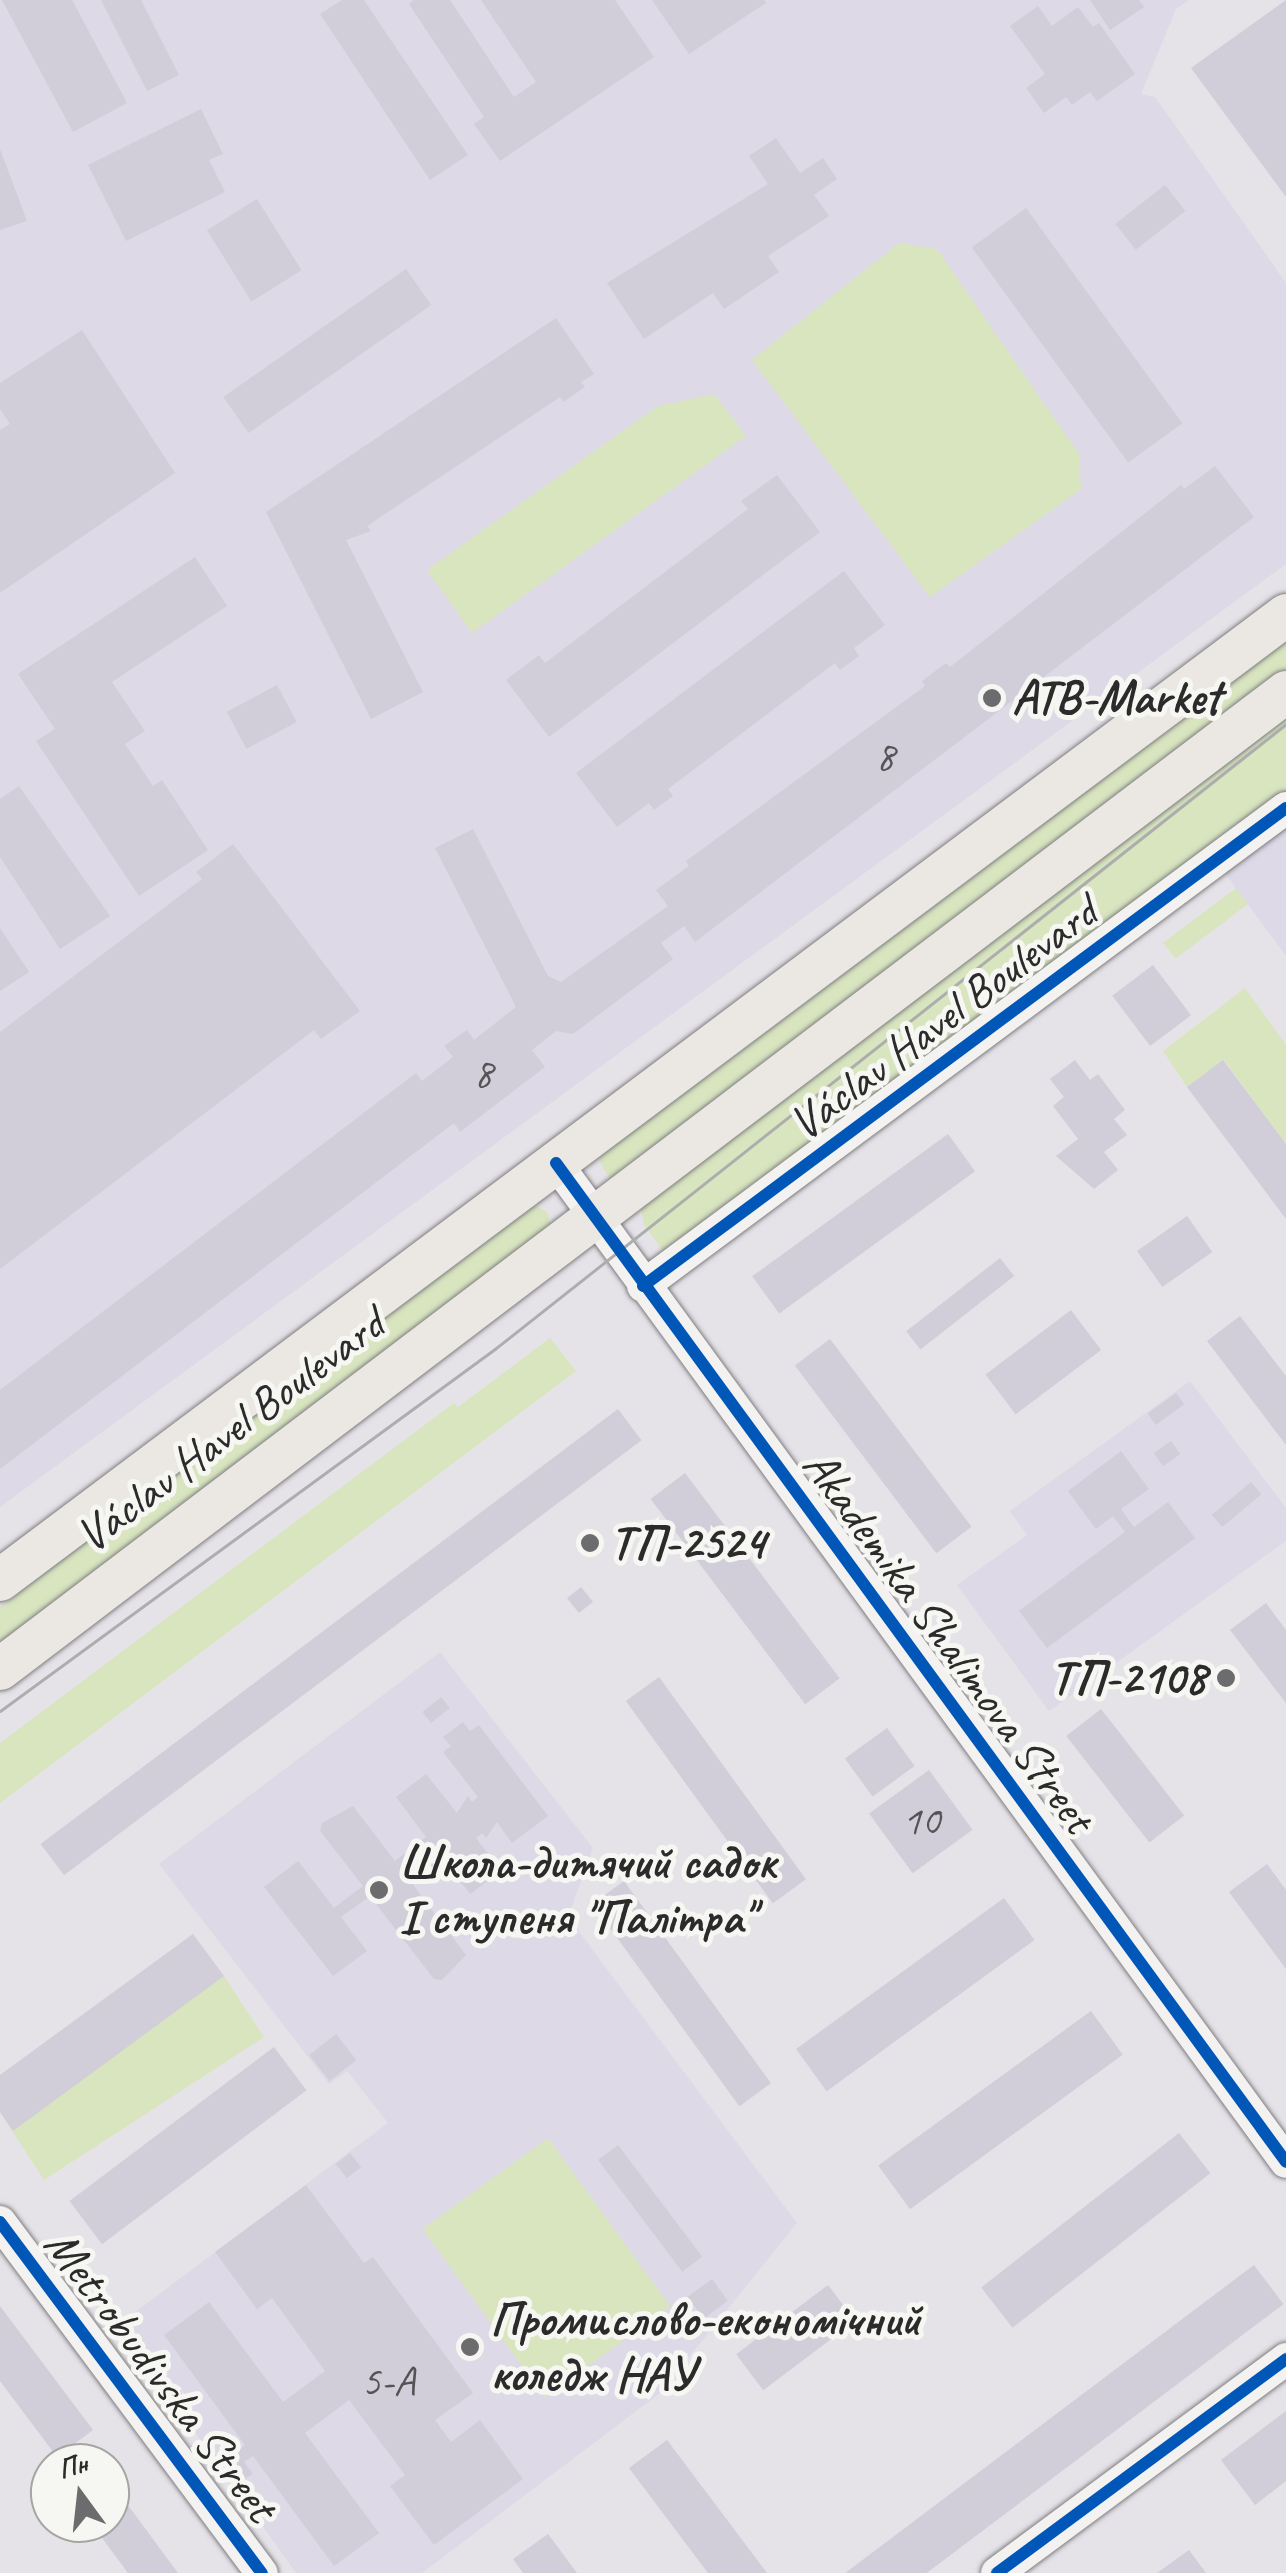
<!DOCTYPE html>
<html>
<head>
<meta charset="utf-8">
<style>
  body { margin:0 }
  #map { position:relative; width:1286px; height:2573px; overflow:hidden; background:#e5e3e8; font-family:Caveat,sans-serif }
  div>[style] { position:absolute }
  .built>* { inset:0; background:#ddd9e7 }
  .green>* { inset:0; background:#d8e5bf; transform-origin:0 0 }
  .building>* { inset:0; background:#d1cdd9; transform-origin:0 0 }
  .roads { filter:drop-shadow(0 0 2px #7f7e80) drop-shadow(0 0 2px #7f7e80) }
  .minor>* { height:32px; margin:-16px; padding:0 16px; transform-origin:16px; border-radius:16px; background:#f3f2f1 }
  .major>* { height:42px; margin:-21px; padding:0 21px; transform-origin:21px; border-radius:21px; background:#ebe7e2 }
  .tram>* { height:2.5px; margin:-1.25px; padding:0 1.25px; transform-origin:1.25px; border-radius:1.25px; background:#aeadad }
  .cycleway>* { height:12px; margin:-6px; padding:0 6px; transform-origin:6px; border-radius:6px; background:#0057b8 }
  .dots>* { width:28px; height:28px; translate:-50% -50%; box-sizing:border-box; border:5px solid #f6f6f2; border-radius:50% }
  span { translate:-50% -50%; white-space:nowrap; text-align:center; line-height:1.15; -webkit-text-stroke:10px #f6f6f2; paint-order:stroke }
  .number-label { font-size:42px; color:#545456 }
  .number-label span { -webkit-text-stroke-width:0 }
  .poi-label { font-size:48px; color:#2b2b2b; font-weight:700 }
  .left { translate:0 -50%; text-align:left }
  .right { translate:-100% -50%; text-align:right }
  .street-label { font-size:48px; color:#2b2b2b }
  .north { position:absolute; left:30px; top:2443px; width:100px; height:100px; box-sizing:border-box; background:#f6f6f2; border:2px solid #a5a5a2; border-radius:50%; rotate:345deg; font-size:28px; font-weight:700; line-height:40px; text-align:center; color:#2b2b2b }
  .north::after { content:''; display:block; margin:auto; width:35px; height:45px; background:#6c6b6d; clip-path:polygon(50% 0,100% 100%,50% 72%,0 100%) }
</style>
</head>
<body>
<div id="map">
  <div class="built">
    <i style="clip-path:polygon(0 0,1189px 0,1176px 9px,1141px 94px,1155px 97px,1286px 283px,1286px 564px,0 1507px)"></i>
    <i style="clip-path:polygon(1286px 813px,1286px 956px,1218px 864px)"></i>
    <i style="clip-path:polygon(1190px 1381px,1286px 1508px,1286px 1541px,1049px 1711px,957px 1585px,1027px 1535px,1010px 1511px)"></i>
    <i style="clip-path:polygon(440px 1652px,593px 1848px,568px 1917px,797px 2223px,660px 2393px,422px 2573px,296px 2573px,118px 2325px,388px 2123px,347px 2071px,329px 2084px,159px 1864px)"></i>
  </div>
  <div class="green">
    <i style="clip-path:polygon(899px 243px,937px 249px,1079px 454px,1081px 489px,930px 597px,752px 360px)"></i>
    <i style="clip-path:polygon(714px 394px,746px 436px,472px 633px,427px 570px,658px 406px)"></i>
    <i style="clip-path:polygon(1286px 627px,1286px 679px,612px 1182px,599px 1161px,604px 1150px)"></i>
    <i style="clip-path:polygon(1286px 713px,1286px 797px,676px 1255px,662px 1249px,644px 1225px,640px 1203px)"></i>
    <i style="left:1236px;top:888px;width:20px;height:91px;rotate:53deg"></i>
    <i style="clip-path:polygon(1245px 988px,1286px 1045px,1286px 1144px,1224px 1060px,1187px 1087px,1163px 1051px)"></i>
    <i style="clip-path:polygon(536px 1206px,547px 1212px,552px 1228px,0 1661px,0 1607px,524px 1209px)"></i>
    <i style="clip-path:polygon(550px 1338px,576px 1371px,0 1803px,0 1743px,454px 1403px,458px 1407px)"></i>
    <i style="left:224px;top:1976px;width:73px;height:262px;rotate:57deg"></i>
    <i style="left:548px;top:2138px;width:208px;height:155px;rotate:54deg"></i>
  </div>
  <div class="building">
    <i style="clip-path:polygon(2px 0,72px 0,127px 103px,73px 132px)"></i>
    <i style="clip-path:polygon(101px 0,141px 0,179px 75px,147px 91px)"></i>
    <i style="clip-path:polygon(342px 0,364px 0,468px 155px,430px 180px,320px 14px)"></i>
    <i style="clip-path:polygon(414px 0,450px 0,514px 97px,536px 82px,481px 0,615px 0,654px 57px,500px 161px,474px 124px,484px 117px,409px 4px)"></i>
    <i style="clip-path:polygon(652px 0,764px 0,766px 3px,689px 54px)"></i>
    <i style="clip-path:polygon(1090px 0,1139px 0,1144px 7px,1110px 30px)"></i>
    <i style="clip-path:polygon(1286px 0,1286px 197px,1191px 68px)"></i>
    <i style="clip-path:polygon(1038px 6px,1052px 26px,1078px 7px,1093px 27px,1099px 23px,1135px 74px,1097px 101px,1090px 92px,1072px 105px,1066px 97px,1044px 113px,1026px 88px,1045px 74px,1010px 26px)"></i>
    <i style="clip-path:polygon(201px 109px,223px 154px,209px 160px,225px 192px,126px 241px,88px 165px)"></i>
    <i style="clip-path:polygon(776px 138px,800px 173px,823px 158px,837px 179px,814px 195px,829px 216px,768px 256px,779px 272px,724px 309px,713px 293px,644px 339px,607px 283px,768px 184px,749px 156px)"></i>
    <i style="clip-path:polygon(0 149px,27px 221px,0 230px)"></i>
    <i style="left:1165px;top:185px;width:33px;height:63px;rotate:52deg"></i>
    <i style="left:257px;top:199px;width:84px;height:59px;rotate:58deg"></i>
    <i style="left:1026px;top:208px;width:266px;height:67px;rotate:54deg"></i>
    <i style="left:406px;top:269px;width:44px;height:223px;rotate:55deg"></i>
    <i style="clip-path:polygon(556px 318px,594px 374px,581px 382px,585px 387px,563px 402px,560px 397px,367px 526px,371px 531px,346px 540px,423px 692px,371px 719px,266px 512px)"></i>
    <i style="clip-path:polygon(82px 330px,175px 473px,0 593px,0 430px,10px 424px,0 409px,0 383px)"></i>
    <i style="clip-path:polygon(1215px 466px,1254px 517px,695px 942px,684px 926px,673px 934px,661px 943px,673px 959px,573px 1034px,556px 1031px,532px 1050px,545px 1067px,460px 1132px,454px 1123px,0 1469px,0 1390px,416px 1073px,422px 1081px,453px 1057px,444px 1046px,467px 1030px,474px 1040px,516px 1007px,435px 848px,473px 829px,548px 976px,561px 982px,668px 906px,656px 890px,689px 866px,686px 861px,925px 686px,922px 681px,946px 663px,950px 667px,1181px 485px,1184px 489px)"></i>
    <i style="clip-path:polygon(777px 475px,820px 532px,549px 737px,506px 680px,539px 655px,545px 663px,748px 509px,741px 501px)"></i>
    <i style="clip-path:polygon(195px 557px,227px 606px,112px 682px,145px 731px,125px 744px,153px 786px,162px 780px,208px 850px,139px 896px,36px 741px,55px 729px,18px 674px)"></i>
    <i style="clip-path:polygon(844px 571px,885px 625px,854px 648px,859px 656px,840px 670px,835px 663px,668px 789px,673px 796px,654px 810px,649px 803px,617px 827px,576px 773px)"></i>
    <i style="left:277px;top:685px;width:42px;height:57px;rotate:62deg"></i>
    <i style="clip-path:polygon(19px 786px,110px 916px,60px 949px,0 857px,0 799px)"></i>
    <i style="clip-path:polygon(233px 844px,360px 1011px,321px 1039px,314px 1030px,0 1269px,0 1032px,202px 879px,196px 872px)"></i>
    <i style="clip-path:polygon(0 928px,29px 972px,0 991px)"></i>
    <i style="left:1153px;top:965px;width:63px;height:51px;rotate:53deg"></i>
    <i style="clip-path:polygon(1075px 1060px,1090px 1080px,1098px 1074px,1125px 1110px,1114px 1119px,1127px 1135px,1104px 1152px,1118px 1170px,1094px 1189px,1056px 1156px,1078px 1139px,1053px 1106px,1064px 1097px,1050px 1079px)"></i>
    <i style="clip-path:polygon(1223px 1060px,1286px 1144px,1286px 1219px,1187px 1087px)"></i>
    <i style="left:948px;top:1134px;width:46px;height:242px;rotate:54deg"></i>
    <i style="left:1187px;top:1216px;width:44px;height:61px;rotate:55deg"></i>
    <i style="left:1000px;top:1258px;width:23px;height:119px;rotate:52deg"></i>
    <i style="left:1071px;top:1310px;width:50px;height:107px;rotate:53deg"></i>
    <i style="clip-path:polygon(1240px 1316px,1286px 1376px,1286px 1445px,1207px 1341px)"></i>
    <i style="left:830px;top:1339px;width:235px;height:44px;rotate:53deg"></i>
    <i style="left:1176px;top:1393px;width:14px;height:35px;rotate:54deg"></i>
    <i style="left:618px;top:1409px;width:39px;height:723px;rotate:53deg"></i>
    <i style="left:1171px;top:1441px;width:16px;height:21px;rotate:55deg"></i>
    <i style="clip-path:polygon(1121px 1451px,1149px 1489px,1121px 1509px,1134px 1527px,1168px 1502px,1195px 1538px,1047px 1648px,1019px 1611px,1125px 1532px,1113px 1516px,1096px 1529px,1068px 1491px)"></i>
    <i style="left:685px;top:1473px;width:257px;height:43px;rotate:53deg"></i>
    <i style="left:1251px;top:1482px;width:16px;height:51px;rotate:50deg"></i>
    <i style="left:593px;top:1530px;width:17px;height:19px;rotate:54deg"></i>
    <i style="left:581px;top:1587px;width:19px;height:18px;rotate:51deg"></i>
    <i style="clip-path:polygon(1266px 1603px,1286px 1630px,1286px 1703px,1230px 1630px)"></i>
    <i style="left:1227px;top:1665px;width:20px;height:17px;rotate:53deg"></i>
    <i style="left:659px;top:1677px;width:250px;height:41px;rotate:54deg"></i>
    <i style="left:441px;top:1697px;width:14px;height:24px;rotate:51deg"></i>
    <i style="left:1101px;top:1709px;width:135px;height:44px;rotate:52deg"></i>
    <i style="clip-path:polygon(463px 1722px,470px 1731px,479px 1725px,548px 1816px,512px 1843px,497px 1822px,486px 1838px,482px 1833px,476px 1838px,501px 1871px,470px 1894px,433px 1846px,402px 1870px,466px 1955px,442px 1980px,434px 1979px,370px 1896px,341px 1917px,367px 1951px,333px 1976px,264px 1887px,298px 1861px,334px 1908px,363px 1886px,320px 1831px,322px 1823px,353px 1806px,395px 1861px,426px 1837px,396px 1797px,426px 1774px,457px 1813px,468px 1796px,472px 1802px,478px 1797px,443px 1752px,451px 1746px,443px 1737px)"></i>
    <i style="left:887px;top:1728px;width:47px;height:52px;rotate:54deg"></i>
    <i style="left:929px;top:1770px;width:74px;height:74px;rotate:54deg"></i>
    <i style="clip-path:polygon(1267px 1864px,1286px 1890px,1286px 1969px,1229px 1892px)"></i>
    <i style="left:624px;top:1881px;width:250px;height:39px;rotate:54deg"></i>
    <i style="left:1004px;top:1898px;width:52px;height:257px;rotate:54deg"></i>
    <i style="clip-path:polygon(193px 1934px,224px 1976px,13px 2131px,0 2112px,0 2075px)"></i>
    <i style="left:1091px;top:2011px;width:54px;height:263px;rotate:54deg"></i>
    <i style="left:336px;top:2034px;width:33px;height:34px;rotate:52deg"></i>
    <i style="left:274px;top:2047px;width:54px;height:256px;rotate:53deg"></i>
    <i style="left:1179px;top:2133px;width:51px;height:251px;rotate:52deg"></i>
    <i style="left:618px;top:2145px;width:140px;height:25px;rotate:53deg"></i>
    <i style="left:350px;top:2153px;width:18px;height:18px;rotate:52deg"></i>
    <i style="clip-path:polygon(306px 2185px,364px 2263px,373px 2257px,473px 2393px,435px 2420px,451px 2442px,480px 2420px,523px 2479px,434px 2545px,390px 2486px,405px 2475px,349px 2400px,305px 2433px,379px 2533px,334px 2566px,253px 2456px,244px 2462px,253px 2474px,243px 2480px,231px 2464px,219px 2449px,229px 2442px,237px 2452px,245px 2445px,164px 2335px,209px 2302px,283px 2402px,325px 2371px,272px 2298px,257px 2309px,215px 2252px)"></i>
    <i style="left:1254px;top:2265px;width:49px;height:516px;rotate:53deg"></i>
    <i style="left:712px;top:2279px;width:27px;height:30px;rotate:54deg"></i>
    <i style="left:828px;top:2285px;width:45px;height:115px;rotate:53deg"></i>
    <i style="clip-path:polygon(0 2306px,93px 2430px,57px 2457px,0 2381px)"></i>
    <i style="clip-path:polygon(1286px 2411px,1286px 2481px,1255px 2505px,1221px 2460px)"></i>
    <i style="clip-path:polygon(667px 2440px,767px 2573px,708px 2573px,629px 2468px)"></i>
    <i style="clip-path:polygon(119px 2493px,178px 2573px,128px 2573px,91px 2523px,110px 2523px,110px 2499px)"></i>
    <i style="clip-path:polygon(548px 2534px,577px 2573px,523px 2573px,513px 2559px)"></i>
    <i style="clip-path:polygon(1189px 2550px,1206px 2573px,1157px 2573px)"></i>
  </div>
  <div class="roads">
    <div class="minor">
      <i style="left:556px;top:1163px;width:1237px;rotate:53.84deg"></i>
      <i style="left:643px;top:1286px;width:801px;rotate:-36.63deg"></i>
      <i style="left:0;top:2222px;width:438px;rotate:53.3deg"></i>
      <i style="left:997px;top:2573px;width:360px;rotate:-36.5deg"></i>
    </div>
    <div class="major">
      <i style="left:0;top:1580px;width:1608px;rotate:-36.88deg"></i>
      <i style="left:0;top:1669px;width:1615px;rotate:-37.22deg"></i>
    </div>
  </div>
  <div class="tram">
    <i style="left:0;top:1711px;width:613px;rotate:-36.18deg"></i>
    <i style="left:495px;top:1349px;width:1008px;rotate:-38.31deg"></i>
  </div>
  <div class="cycleway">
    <i style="left:556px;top:1163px;width:1237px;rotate:53.84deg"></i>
    <i style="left:643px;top:1286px;width:801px;rotate:-36.63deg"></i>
    <i style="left:0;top:2222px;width:438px;rotate:53.3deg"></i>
    <i style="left:997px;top:2573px;width:360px;rotate:-36.5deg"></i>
  </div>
  <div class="dots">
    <i style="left:992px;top:698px;background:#6c6b6d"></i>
    <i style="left:590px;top:1543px;background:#6c6b6d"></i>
    <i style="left:1226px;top:1678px;background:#6c6b6d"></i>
    <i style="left:379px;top:1890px;background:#6c6b6d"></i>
    <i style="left:470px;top:2347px;background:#6c6b6d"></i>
  </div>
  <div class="number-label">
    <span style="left:885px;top:757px">8</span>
    <span style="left:483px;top:1074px">8</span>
    <span style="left:921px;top:1821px">10</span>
    <span style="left:388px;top:2382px">5-А</span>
  </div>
  <div class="poi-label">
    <span class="left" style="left:1012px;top:698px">ATB-Market</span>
    <span class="left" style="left:610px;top:1543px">ТП-2524</span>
    <span class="right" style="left:1206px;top:1678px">ТП-2108</span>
    <span class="left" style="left:399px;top:1890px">Школа-дитячий садок<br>І ступеня "Палітра"</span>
    <span class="left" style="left:490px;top:2347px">Промислово-економічний<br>коледж НАУ</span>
  </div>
  <div class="street-label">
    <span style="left:943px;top:1018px;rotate:-37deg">Václav Havel Boulevard</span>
    <span style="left:230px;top:1430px;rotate:-37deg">Václav Havel Boulevard</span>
    <span style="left:949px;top:1641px;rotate:54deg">Akademika Shalimova Street</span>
    <span style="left:161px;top:2375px;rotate:53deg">Metrobudivska Street</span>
  </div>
  <div class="north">Пн</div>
</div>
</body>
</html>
